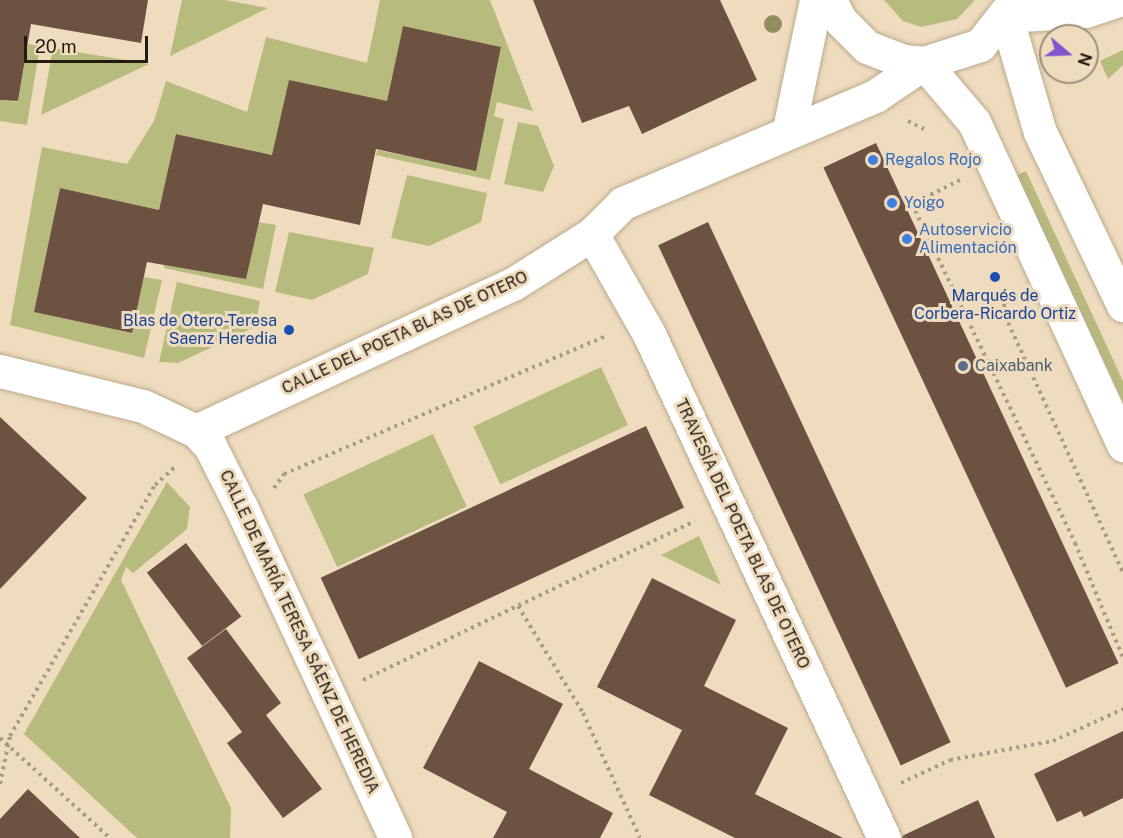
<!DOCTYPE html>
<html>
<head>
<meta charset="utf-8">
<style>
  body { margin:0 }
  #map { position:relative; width:1123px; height:838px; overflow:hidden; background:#efdcbf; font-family:"Public Sans",sans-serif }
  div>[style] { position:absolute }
  .green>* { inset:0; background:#b7bb7d; transform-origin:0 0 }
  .building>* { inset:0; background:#6d5242; transform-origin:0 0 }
  .path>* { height:4px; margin-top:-2px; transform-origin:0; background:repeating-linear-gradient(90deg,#a99a83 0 3px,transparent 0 7.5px) }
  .roads { filter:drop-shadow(0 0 2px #bcaa8e) drop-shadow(0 0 2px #bcaa8e) }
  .minor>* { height:33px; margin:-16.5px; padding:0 16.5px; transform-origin:16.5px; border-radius:16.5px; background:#fff }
  .trees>* { width:18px; height:18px; margin:-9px; border-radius:50%; background:#938c5e }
  .dots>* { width:16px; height:16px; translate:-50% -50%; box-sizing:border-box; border:3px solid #efdcbf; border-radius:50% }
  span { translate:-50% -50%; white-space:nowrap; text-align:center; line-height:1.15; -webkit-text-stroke:6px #efdcbf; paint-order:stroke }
  .shop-label { font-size:16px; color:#366cbe }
  .left { translate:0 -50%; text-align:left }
  .transit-label { font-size:16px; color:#164399 }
  .right { translate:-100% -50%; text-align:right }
  .street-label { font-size:16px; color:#221b10 }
  .service-label { font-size:16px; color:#4e5e75 }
  .north { position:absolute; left:1039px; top:24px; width:60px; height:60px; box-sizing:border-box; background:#efdcbf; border:2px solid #9d8f79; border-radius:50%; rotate:109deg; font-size:16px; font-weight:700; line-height:24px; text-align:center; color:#221b10 }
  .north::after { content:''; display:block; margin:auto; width:21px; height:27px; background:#8255ce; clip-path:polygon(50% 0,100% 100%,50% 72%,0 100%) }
  .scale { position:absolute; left:24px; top:36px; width:124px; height:27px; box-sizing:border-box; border:3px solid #221b10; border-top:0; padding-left:8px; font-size:18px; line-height:21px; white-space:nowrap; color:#221b10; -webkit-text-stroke:4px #efdcbf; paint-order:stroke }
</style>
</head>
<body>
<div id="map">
  <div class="green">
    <i style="clip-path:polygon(182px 0,225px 0,268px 8px,170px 56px)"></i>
    <i style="clip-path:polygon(380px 0,490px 0,533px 111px,497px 102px,494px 116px,504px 119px,490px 180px,376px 155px,377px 150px,476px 170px,501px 47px,403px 26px,387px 101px,273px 155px,176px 134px,159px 210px,60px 188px,34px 312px,132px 333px,144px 277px,162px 280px,144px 358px,10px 325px,42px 147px,127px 164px,154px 121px,166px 81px,247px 112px,266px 37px,367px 63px)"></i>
    <i style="clip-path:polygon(884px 0,975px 0,957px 19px,921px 27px,903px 21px)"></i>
    <i style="clip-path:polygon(28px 44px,40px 46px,27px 125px,0 121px,0 100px,18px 102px)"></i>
    <i style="clip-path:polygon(53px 48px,149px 64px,41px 115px)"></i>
    <i style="clip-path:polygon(1123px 50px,1123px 65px,1108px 79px,1100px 61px)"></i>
    <i style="clip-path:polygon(518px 122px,538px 126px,554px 166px,543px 192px,504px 184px)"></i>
    <i style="clip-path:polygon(1026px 171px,1123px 381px,1123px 402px,1017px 175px)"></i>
    <i style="clip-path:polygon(407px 175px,487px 193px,481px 222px,429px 246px,391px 238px)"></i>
    <i style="clip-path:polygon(258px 222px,276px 225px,263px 289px,164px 268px,165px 261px,246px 279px)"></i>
    <i style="clip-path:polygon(289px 232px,374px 248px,368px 274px,312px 300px,275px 292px)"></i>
    <i style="clip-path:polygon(177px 282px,260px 301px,255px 327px,178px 363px,159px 362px)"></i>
    <i style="left:601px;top:367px;width:64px;height:141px;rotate:65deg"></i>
    <i style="left:433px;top:434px;width:80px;height:143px;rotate:65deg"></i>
    <i style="clip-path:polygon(167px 482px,190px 507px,187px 529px,133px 573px,126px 567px,121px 580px,231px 808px,230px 838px,137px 838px,24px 734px)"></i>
    <i style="clip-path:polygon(699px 536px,721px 585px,661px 555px)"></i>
  </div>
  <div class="building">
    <i style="clip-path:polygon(0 0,148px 0,141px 43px,31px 24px,18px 101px,0 100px)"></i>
    <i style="clip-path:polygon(533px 0,720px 0,757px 80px,642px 134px,629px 106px,582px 123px)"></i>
    <i style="clip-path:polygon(403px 26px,501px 47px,476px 171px,376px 149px,360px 225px,263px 204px,246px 279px,147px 262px,132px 333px,34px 312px,60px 188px,159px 210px,176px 134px,272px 155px,289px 80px,387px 101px)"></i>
    <i style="left:876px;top:143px;width:574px;height:58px;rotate:65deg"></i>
    <i style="left:708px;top:222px;width:574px;height:55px;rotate:65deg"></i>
    <i style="clip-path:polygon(0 417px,87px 498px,0 589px)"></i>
    <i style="left:646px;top:426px;width:90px;height:359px;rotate:65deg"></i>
    <i style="left:186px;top:543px;width:92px;height:49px;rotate:53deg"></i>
    <i style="clip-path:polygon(652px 578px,736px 620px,704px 686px,788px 728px,755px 794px,843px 838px,735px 838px,649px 795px,682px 730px,597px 687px)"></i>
    <i style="clip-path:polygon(226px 629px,281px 703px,266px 715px,322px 789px,283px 818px,227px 743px,242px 732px,187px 658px)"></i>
    <i style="clip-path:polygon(479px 661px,563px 704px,529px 769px,613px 813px,600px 838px,493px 838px,507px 812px,423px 768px)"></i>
    <i style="clip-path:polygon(1123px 731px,1123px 798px,1084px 817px,1081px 811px,1057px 822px,1034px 774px)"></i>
    <i style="clip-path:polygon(28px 789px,80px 838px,0 838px,0 819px)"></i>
    <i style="clip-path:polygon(978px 800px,995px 838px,902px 838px,902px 836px)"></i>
  </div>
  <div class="path">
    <i style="left:908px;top:121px;width:22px;rotate:27deg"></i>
    <i style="left:960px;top:180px;width:54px;rotate:153.4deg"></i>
    <i style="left:912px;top:204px;width:376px;rotate:64.3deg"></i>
    <i style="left:1075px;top:543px;width:125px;rotate:67.3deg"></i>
    <i style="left:1012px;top:295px;width:12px;rotate:132deg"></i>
    <i style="left:1004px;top:304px;width:12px;rotate:85deg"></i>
    <i style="left:1005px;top:316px;width:282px;rotate:65.3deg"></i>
    <i style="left:274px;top:488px;width:17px;rotate:-54deg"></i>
    <i style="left:284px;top:474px;width:350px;rotate:-23.2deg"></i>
    <i style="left:518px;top:606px;width:125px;rotate:58.7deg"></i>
    <i style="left:583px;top:713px;width:137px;rotate:65.5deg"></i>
    <i style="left:363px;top:680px;width:368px;rotate:-25.6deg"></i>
    <i style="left:0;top:738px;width:149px;rotate:42.3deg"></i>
    <i style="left:901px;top:783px;width:54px;rotate:-25.1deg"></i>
    <i style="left:950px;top:760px;width:105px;rotate:-10.5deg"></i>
    <i style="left:1053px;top:741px;width:77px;rotate:-24.6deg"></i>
    <i style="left:0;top:784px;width:49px;rotate:-78.2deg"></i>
    <i style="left:10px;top:736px;width:290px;rotate:-60deg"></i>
    <i style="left:155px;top:485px;width:28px;rotate:-42deg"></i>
  </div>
  <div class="roads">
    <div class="minor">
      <i style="left:830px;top:0;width:22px;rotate:63deg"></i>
      <i style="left:840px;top:20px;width:38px;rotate:45deg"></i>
      <i style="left:867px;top:47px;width:39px;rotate:21deg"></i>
      <i style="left:903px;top:61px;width:21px;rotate:5deg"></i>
      <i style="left:924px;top:63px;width:59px;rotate:-17.8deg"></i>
      <i style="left:980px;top:45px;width:55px;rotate:-51.7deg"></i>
      <i style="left:1006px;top:16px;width:121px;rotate:73.7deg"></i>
      <i style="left:1040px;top:132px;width:192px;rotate:64.4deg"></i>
      <i style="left:1006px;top:16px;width:79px;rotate:-3.6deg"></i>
      <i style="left:1085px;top:11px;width:36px;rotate:-18deg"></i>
      <i style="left:924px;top:63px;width:77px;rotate:49.7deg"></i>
      <i style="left:974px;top:122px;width:356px;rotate:65.2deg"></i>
      <i style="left:789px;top:129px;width:132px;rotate:-78.2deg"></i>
      <i style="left:592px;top:234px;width:115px;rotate:60.3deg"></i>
      <i style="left:649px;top:334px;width:556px;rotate:65deg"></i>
      <i style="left:0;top:371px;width:147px;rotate:13.8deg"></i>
      <i style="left:143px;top:406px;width:59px;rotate:25.3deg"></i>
      <i style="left:196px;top:431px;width:349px;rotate:-24.9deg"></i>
      <i style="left:513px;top:284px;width:93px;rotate:-32.3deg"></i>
      <i style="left:592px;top:234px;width:44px;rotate:-45deg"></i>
      <i style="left:623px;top:203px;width:274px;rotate:-23deg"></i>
      <i style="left:875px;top:96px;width:59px;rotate:-34deg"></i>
      <i style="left:196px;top:431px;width:21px;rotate:47deg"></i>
      <i style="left:210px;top:446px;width:68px;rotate:63.1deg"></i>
      <i style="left:241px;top:507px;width:365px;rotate:65deg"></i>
    </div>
  </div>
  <div class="trees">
    <i style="left:773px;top:24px"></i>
  </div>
  <div class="dots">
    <i style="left:873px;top:160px;background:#3f7fe0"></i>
    <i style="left:892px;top:203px;background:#3f7fe0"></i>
    <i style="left:907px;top:239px;background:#3f7fe0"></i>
    <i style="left:995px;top:277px;background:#1a4fb4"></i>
    <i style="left:289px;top:330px;background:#1a4fb4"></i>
    <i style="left:963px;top:366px;background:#5c6f8a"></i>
  </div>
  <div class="shop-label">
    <span class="left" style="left:885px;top:160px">Regalos Rojo</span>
    <span class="left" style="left:904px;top:203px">Yoigo</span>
    <span class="left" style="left:919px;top:239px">Autoservicio<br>Alimentación</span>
  </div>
  <div class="transit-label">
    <span style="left:995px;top:305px">Marqués de<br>Corbera-Ricardo Ortiz</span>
    <span class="right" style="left:277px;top:330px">Blas de Otero-Teresa<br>Saenz Heredia</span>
  </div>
  <div class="street-label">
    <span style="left:405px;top:333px;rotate:-25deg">CALLE DEL POETA BLAS DE OTERO</span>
    <span style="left:742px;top:534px;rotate:65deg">TRAVESÍA DEL POETA BLAS DE OTERO</span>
    <span style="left:299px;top:632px;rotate:65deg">CALLE DE MARÍA TERESA SÁENZ DE HEREDIA</span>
  </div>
  <div class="service-label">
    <span class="left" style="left:975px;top:366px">Caixabank</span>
  </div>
  <div class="north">N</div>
  <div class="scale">20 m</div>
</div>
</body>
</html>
